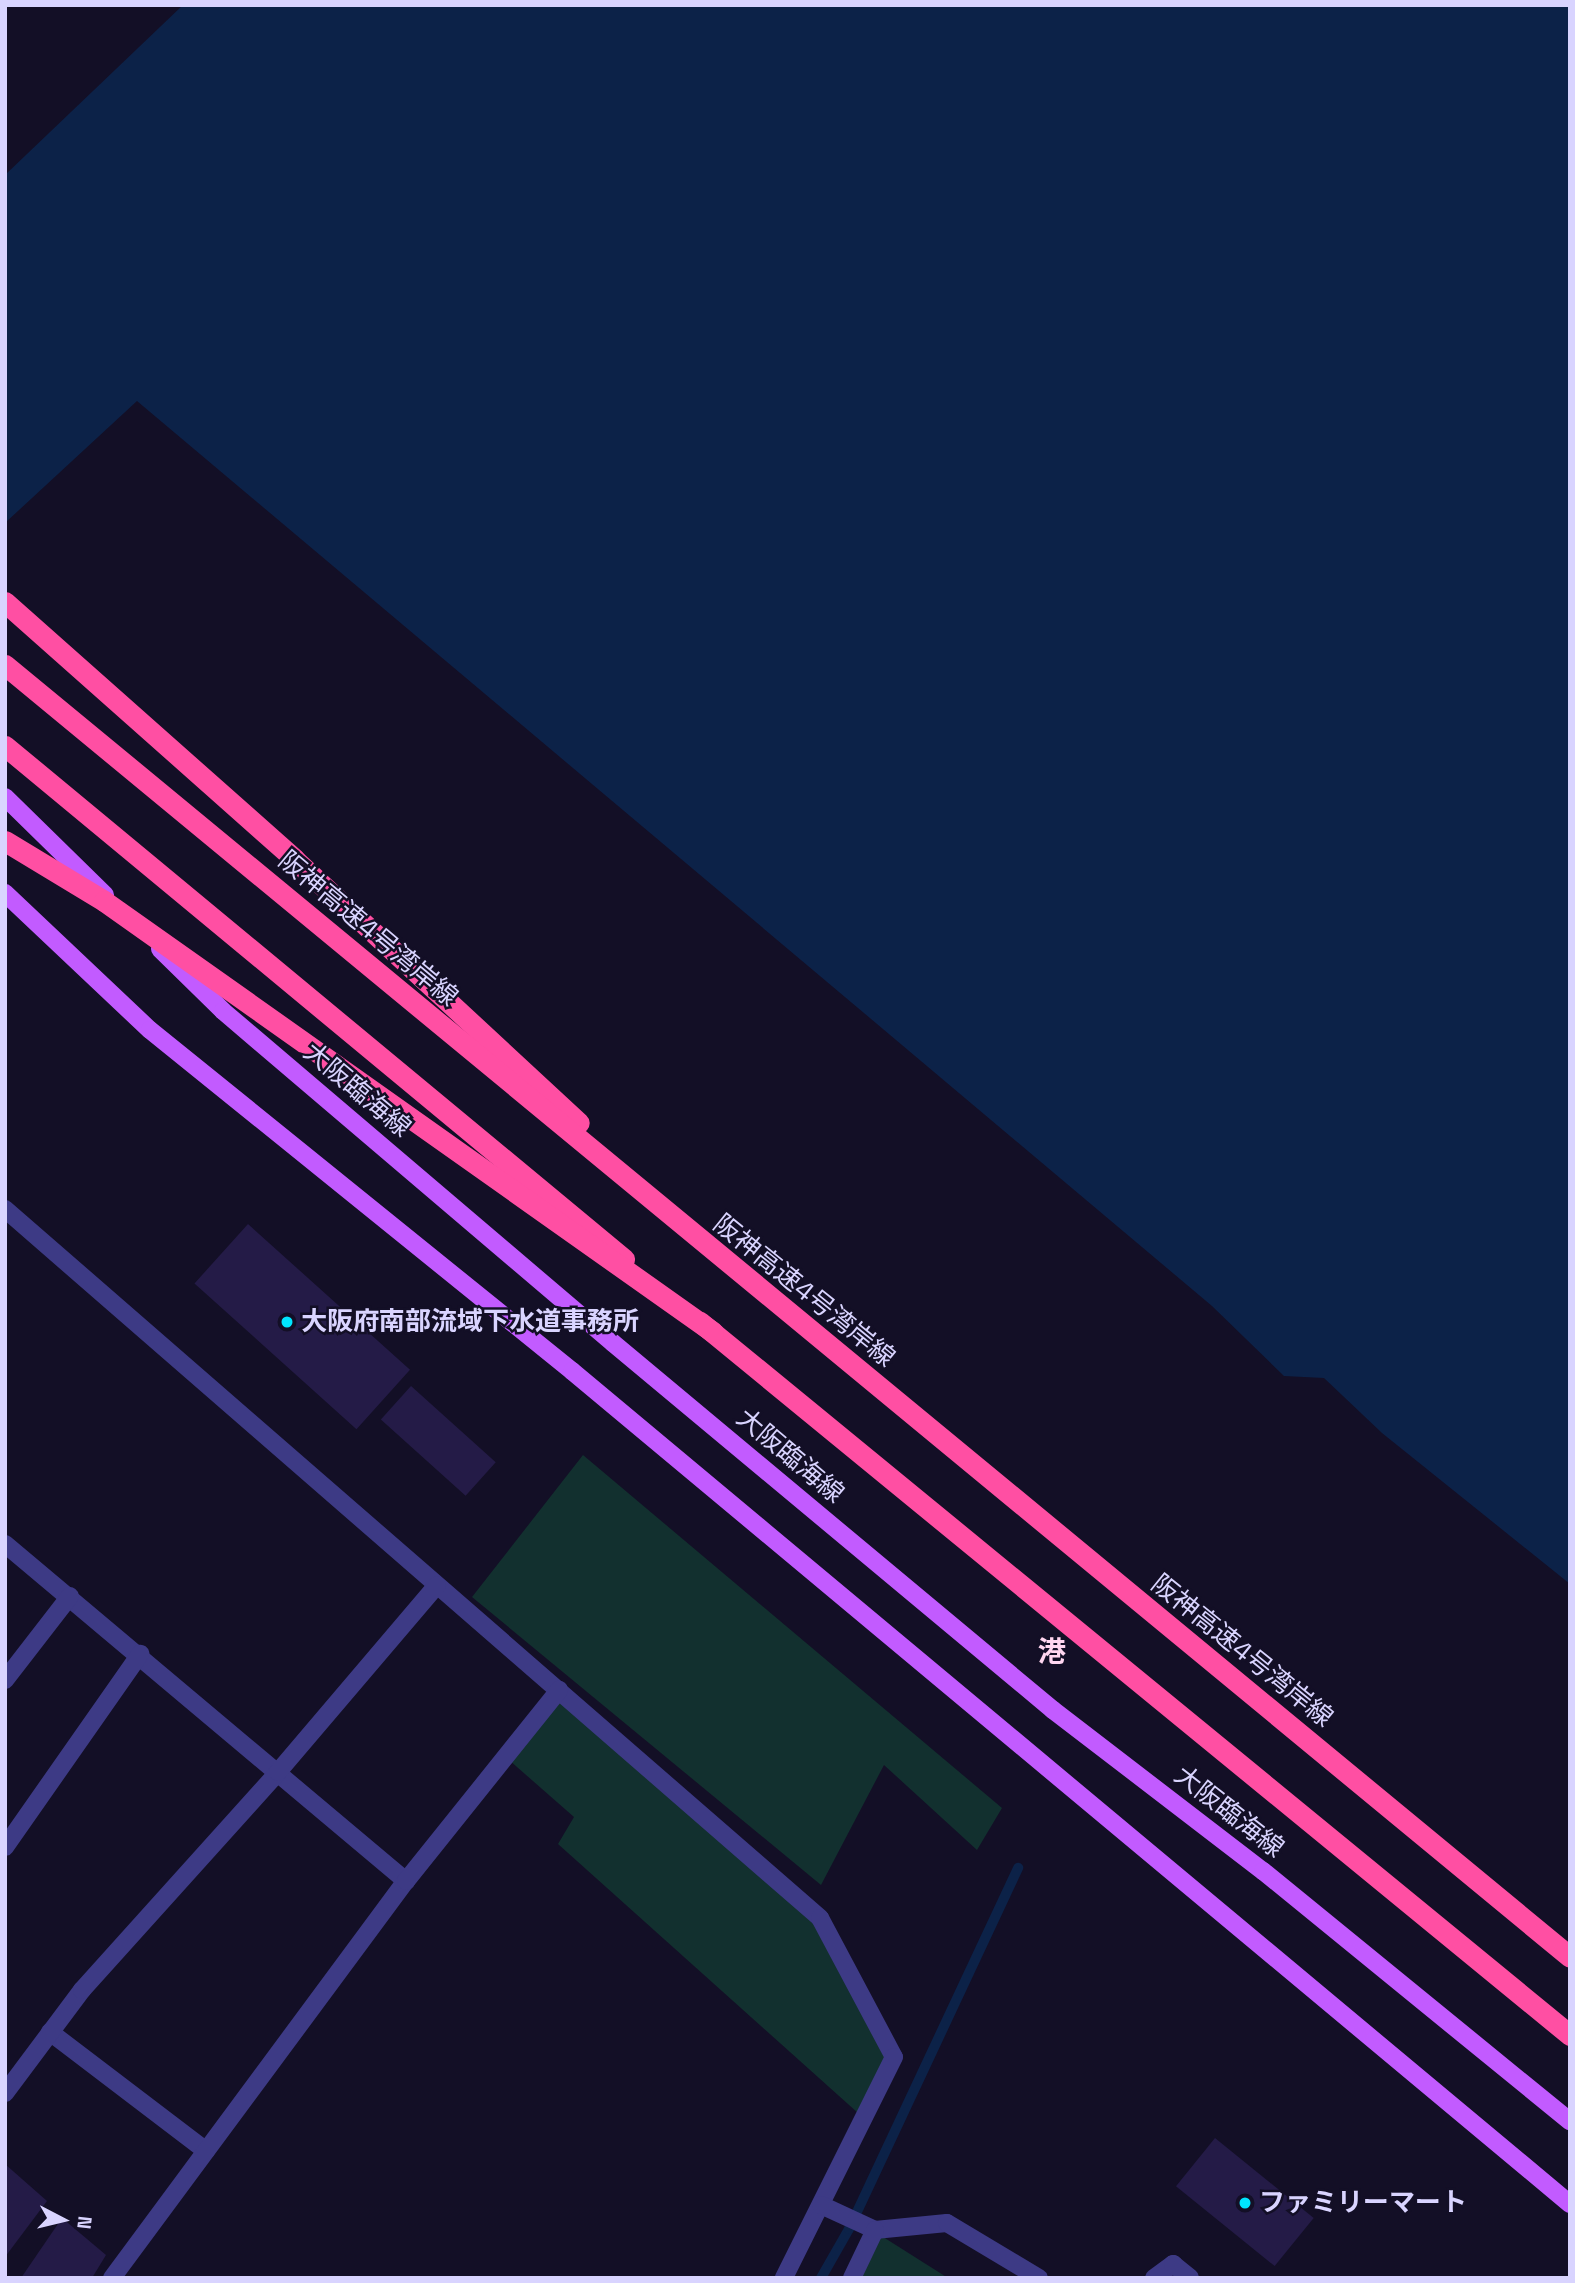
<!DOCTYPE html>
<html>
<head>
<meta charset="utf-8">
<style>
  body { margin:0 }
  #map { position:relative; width:1575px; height:2283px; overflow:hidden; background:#130f26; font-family:"Space Grotesk","Noto Sans JP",sans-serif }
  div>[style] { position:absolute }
  .green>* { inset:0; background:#12302f }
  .water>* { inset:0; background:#0c2248 }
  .stream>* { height:10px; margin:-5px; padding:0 5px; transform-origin:5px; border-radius:5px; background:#0c2248 }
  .building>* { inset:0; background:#241b47; transform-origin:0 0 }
  .minor>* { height:18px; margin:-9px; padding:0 9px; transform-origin:9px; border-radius:9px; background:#3d3a85 }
  .primary>* { height:18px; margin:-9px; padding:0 9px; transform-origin:9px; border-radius:9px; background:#c25bff }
  .motorway>* { height:21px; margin:-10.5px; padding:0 10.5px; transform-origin:10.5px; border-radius:10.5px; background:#ff4fa3 }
  .motorway-bridge>* { height:21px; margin:-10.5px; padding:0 10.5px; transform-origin:10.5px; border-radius:10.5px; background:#ff4fa3 }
  .dots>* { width:19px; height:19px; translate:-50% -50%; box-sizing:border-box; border:4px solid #130f26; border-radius:50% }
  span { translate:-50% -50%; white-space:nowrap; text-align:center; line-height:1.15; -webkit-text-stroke:5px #130f26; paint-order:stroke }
  .street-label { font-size:26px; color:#d9d4ff }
  .poi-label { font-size:26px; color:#d9d4ff; font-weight:700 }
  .left { translate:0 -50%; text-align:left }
  .neighbourhood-label { font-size:28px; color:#ffd6f0; font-weight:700 }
  .frame { position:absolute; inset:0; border:7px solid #d9d4ff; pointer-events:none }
  .north { position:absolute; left:28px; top:2185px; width:70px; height:70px; -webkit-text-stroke:5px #130f26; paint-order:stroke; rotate:97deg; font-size:19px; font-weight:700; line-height:28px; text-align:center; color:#d9d4ff }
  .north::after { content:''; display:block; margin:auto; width:24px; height:32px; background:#d9d4ff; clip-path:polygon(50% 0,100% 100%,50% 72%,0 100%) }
</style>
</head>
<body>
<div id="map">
  <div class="green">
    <i style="clip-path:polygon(583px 1455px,1002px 1808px,977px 1850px,884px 1765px,821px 1885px,472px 1597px)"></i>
    <i style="clip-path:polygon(558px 1692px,816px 1924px,885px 2058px,858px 2113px,558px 1844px,574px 1817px,509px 1760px)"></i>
    <i style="clip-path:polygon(880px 2235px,948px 2278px,861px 2278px)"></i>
  </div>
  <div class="water">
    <i style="clip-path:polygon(183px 5px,1570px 5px,1570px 1584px,1382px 1433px,1324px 1378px,1284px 1376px,1212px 1306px,137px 401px,5px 523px,5px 175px)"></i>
  </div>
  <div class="stream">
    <i style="left:821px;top:2278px;width:56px;rotate:-60.3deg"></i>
    <i style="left:849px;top:2229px;width:399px;rotate:-64.9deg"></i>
  </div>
  <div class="building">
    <i style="left:248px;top:1224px;width:218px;height:80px;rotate:42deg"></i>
    <i style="left:411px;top:1386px;width:114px;height:45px;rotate:42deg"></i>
    <i style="left:1215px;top:2138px;width:127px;height:62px;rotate:39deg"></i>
    <i style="clip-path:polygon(5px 2164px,47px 2201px,5px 2257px)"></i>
    <i style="clip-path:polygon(62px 2218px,106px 2255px,92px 2278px,21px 2278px)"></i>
  </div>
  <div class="minor">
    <i style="left:5px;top:1209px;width:1080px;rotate:41.02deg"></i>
    <i style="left:820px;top:1918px;width:157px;rotate:62deg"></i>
    <i style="left:894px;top:2057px;width:247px;rotate:116.5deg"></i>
    <i style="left:5px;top:1544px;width:524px;rotate:40.04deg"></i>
    <i style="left:5px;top:1680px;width:106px;rotate:-52.3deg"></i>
    <i style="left:5px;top:1847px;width:236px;rotate:-55deg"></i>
    <i style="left:50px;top:2032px;width:196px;rotate:37.3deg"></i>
    <i style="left:5px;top:2093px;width:129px;rotate:-53.2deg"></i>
    <i style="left:82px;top:1990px;width:293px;rotate:-48deg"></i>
    <i style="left:278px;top:1772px;width:245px;rotate:-49.6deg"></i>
    <i style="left:821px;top:2205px;width:60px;rotate:24.8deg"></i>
    <i style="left:875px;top:2230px;width:72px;rotate:-5.6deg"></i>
    <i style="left:947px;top:2223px;width:107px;rotate:30.9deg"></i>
    <i style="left:112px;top:2278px;width:494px;rotate:-53.5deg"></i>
    <i style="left:406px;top:1881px;width:245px;rotate:-51.3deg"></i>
    <i style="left:852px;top:2278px;width:53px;rotate:-64.4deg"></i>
    <i style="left:1154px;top:2278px;width:24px;rotate:-36deg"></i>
    <i style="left:1173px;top:2264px;width:22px;rotate:39deg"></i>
  </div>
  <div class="primary">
    <i style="left:5px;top:797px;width:140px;rotate:44.4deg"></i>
    <i style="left:5px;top:893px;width:199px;rotate:43.4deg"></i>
    <i style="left:150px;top:1030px;width:543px;rotate:38.94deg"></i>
    <i style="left:572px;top:1371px;width:1300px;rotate:39.85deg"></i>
    <i style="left:160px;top:949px;width:88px;rotate:44.5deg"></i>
    <i style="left:223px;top:1011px;width:512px;rotate:40.41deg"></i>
    <i style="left:613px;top:1343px;width:573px;rotate:39.83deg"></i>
    <i style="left:1053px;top:1710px;width:265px;rotate:37.5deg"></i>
    <i style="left:1263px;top:1871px;width:396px;rotate:39.2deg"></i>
  </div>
  <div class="motorway">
    <i style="left:5px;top:602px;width:387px;rotate:41.6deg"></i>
    <i style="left:294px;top:859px;width:388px;rotate:42.8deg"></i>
    <i style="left:5px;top:665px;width:2029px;rotate:39.54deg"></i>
    <i style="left:5px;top:746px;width:804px;rotate:39.65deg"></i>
    <i style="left:5px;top:841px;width:116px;rotate:31.2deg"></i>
    <i style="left:700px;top:1322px;width:1125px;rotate:39.34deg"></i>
  </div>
  <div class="motorway-bridge">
    <i style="left:104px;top:901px;width:746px;rotate:35.29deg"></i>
  </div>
  <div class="dots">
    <i style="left:287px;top:1322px;background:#00e5ff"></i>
    <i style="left:1245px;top:2203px;background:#00e5ff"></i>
  </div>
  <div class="street-label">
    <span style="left:368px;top:929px;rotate:40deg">阪神高速4号湾岸線</span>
    <span style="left:357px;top:1090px;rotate:40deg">大阪臨海線</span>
    <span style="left:804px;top:1291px;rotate:39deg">阪神高速4号湾岸線</span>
    <span style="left:790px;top:1456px;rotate:40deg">大阪臨海線</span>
    <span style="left:1242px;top:1651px;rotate:39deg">阪神高速4号湾岸線</span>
    <span style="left:1229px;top:1812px;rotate:38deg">大阪臨海線</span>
  </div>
  <div class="poi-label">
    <span class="left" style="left:301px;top:1322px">大阪府南部流域下水道事務所</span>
    <span class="left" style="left:1259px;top:2203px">ファミリーマート</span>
  </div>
  <div class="neighbourhood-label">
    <span style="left:1052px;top:1651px">港</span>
  </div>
  <div class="frame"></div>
  <div class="north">N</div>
</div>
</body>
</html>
